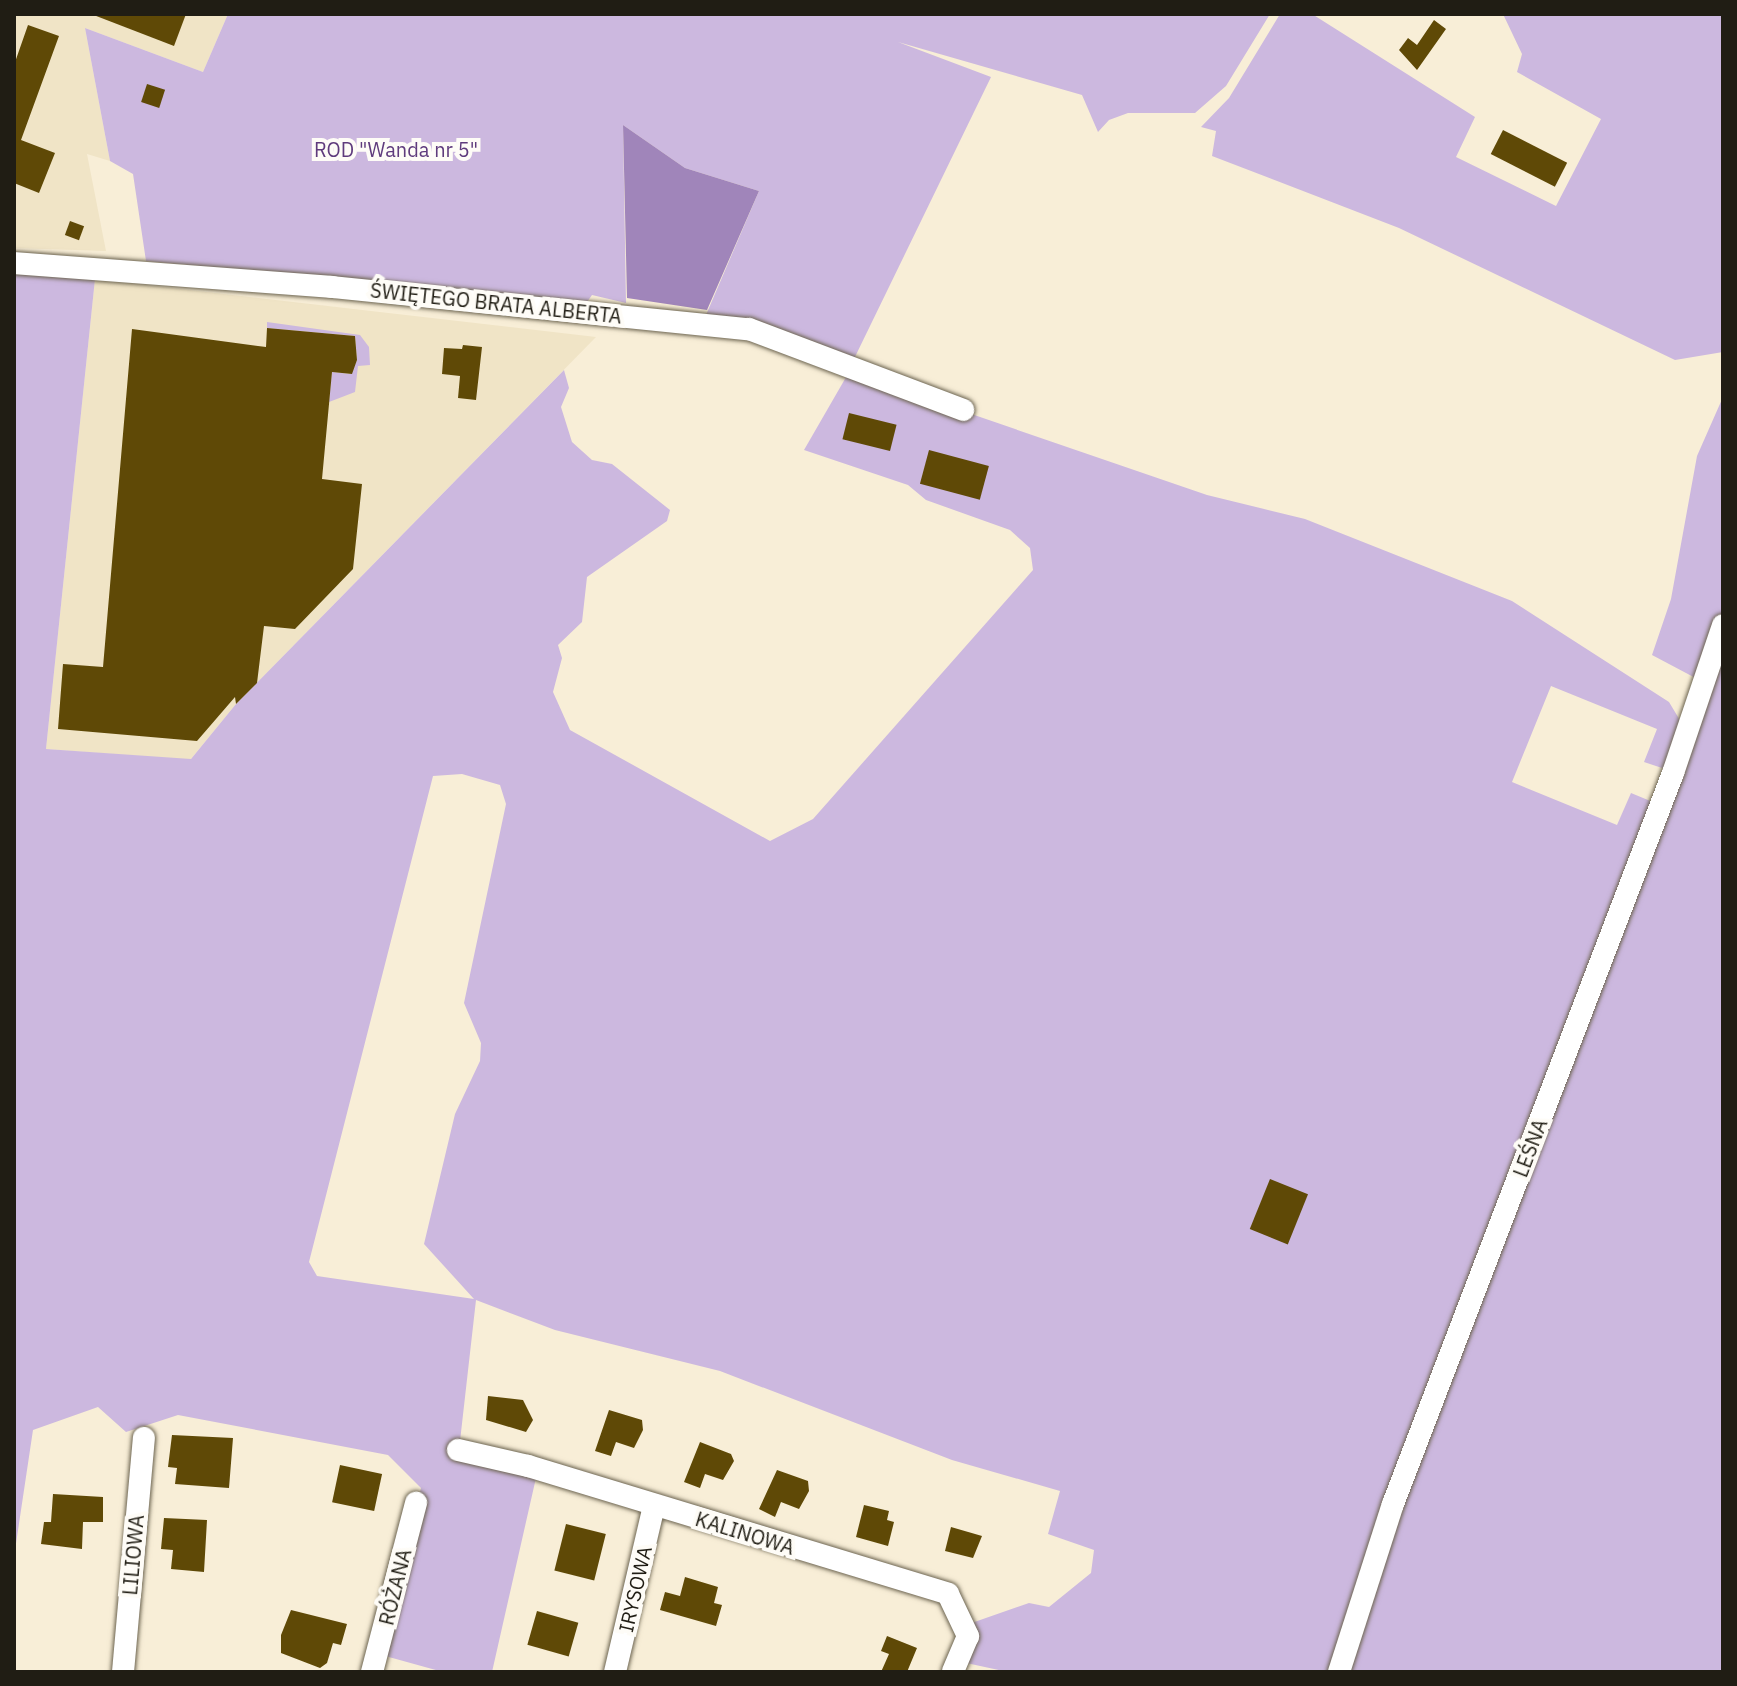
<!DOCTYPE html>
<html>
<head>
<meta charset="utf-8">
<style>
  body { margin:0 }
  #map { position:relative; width:1737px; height:1686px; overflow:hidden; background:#f8eed7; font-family:"IBM Plex Sans",sans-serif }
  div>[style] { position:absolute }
  .built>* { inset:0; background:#f0e4c6 }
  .green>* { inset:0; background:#ccb8df }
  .water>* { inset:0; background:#a085ba }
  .building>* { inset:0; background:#5f4906; transform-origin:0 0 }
  .roads { filter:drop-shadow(0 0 2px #6c6450) drop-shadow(0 0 2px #6c6450) }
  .minor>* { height:22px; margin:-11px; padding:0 11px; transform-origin:11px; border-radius:11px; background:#fff }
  span { translate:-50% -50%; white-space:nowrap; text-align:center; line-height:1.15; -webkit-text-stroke:8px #fefcf7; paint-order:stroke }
  .park-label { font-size:20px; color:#5f3b7d }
  .street-label { font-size:20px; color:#201d14 }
  .frame { position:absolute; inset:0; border:16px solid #201d14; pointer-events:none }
</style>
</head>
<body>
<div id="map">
  <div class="built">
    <i style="clip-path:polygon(14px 14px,228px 14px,203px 72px,85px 28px,110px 161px,87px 154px,106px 251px,14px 248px)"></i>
    <i style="clip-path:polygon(95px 279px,596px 337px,236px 704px,190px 760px,46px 749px)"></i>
  </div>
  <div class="green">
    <i style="clip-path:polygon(228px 14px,1270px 14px,1226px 86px,1195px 113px,1128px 113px,1109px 120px,1098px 132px,1082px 95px,898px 42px,991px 77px,853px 361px,706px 315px,759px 191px,685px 168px,623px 125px,626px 303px,592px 295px,587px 302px,146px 261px,133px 174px,110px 161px,85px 28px,203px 72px)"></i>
    <i style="clip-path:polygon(1280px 14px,1312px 14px,1475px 117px,1456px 157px,1556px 206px,1601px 119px,1517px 72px,1522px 54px,1503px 14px,1723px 14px,1723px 352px,1675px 360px,1399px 228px,1212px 156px,1216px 131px,1201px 127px,1229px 98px)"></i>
    <i style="clip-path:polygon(evenodd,14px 274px,95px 279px,46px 749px,191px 759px,236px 704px,564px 370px,569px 388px,561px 407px,572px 442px,592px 460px,612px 464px,670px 510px,667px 521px,587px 577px,582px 622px,558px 645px,562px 658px,553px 692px,570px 730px,770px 841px,813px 819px,1033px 570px,1030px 548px,1010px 530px,926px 500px,908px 485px,804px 450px,849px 372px,1207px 495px,1305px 519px,1512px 601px,1669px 702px,1681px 722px,1665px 769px,1644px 762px,1657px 729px,1551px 686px,1512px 782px,1617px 825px,1631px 793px,1660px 805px,1703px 682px,1652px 655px,1671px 599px,1697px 456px,1723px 397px,1723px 1672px,1008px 1672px,957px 1661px,963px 1626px,1029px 1603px,1049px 1607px,1091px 1573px,1094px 1550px,1048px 1534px,1060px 1491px,952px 1460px,720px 1371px,555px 1330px,476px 1300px,459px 1450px,538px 1469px,492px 1672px,443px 1672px,378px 1654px,421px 1488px,388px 1455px,178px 1415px,126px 1432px,98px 1407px,33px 1430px,14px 1557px,14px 274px,462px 774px,500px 785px,506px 804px,464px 1003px,481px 1043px,480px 1061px,455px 1114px,424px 1244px,474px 1299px,317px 1276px,309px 1262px,433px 776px,462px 774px)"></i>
    <i style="clip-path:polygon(267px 322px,360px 335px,369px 347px,370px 365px,358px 366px,355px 392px,329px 402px,332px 372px,351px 374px,357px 360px,355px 336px,267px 328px)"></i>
  </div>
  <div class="water">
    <i style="clip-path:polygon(623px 125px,685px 168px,759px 191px,707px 310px,627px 298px)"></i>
  </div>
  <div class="building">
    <i style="clip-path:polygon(91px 14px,186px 14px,174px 46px)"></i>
    <i style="clip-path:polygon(1434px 20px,1446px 29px,1417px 70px,1399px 50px,1408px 38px,1417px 45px)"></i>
    <i style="clip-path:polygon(28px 25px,59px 36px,21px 140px,55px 153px,39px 193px,14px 183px,14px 65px)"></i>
    <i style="left:147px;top:84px;width:19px;height:19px;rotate:18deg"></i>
    <i style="left:1503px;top:130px;width:72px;height:27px;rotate:27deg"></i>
    <i style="left:70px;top:221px;width:15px;height:15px;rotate:20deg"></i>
    <i style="clip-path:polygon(267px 328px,355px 336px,357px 360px,352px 374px,332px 372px,322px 479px,362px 484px,353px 569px,295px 629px,264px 626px,257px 683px,236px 704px,235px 697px,197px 741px,58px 729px,63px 664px,103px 667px,132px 329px,266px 347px)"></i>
    <i style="clip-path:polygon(463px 345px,482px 347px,476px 400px,458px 398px,460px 376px,442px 374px,444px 348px,462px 349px)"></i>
    <i style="left:849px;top:413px;width:49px;height:27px;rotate:14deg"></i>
    <i style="left:929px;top:450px;width:62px;height:35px;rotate:15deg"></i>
    <i style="left:1270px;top:1179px;width:41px;height:54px;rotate:22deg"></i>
    <i style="clip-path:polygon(488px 1396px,523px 1400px,533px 1420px,526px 1432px,486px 1420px)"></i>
    <i style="clip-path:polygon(609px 1410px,642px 1420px,643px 1430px,634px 1448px,616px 1442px,611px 1456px,595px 1451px)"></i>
    <i style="clip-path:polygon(172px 1435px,233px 1438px,229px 1488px,175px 1484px,177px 1468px,168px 1467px)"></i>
    <i style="clip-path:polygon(700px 1442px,731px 1454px,734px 1461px,723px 1480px,705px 1474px,700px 1488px,684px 1482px)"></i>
    <i style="left:340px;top:1465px;width:43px;height:38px;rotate:12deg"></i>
    <i style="clip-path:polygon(777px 1470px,808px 1481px,809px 1491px,799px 1509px,781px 1502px,775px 1517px,759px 1509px)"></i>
    <i style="clip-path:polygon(53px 1494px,103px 1497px,103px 1522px,83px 1522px,82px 1549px,41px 1544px,44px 1522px,51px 1522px)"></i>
    <i style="clip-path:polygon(864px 1505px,889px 1511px,887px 1520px,894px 1522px,888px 1546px,856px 1537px)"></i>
    <i style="clip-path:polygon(164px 1518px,207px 1520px,204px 1572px,171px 1569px,173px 1550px,161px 1549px)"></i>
    <i style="left:566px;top:1524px;width:41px;height:48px;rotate:14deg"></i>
    <i style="clip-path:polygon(951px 1527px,982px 1536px,973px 1558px,945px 1551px)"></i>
    <i style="clip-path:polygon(685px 1577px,718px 1587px,714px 1603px,722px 1605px,716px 1626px,660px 1610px,665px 1592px,680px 1596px)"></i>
    <i style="clip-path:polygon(291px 1610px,347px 1624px,341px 1645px,333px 1643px,327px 1663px,320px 1668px,281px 1653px,281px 1635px)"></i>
    <i style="left:537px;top:1611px;width:43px;height:35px;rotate:16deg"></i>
    <i style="clip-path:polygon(887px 1636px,917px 1648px,907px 1672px,881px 1672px,889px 1654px,881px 1651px)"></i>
  </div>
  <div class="roads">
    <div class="minor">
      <i style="left:14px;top:263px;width:319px;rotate:4.3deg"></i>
      <i style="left:332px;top:287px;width:419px;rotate:5.8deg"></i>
      <i style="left:749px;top:329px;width:229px;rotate:20.7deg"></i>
      <i style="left:458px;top:1450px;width:72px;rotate:12.9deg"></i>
      <i style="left:528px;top:1466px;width:439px;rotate:16.9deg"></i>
      <i style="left:948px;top:1594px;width:47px;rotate:64.5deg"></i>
      <i style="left:968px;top:1636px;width:39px;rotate:113deg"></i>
      <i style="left:123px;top:1672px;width:235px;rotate:-84.9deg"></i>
      <i style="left:372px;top:1672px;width:175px;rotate:-75.4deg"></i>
      <i style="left:615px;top:1672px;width:171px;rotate:-76.8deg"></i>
      <i style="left:1339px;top:1672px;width:176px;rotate:-72.2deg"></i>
      <i style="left:1393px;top:1504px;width:783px;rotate:-69.04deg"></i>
      <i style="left:1673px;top:773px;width:156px;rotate:-71.3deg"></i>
    </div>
  </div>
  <div class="park-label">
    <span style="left:396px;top:149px">ROD "Wanda nr 5"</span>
  </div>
  <div class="street-label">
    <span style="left:496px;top:303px;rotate:6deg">ŚWIĘTEGO BRATA ALBERTA</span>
    <span style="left:1530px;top:1148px;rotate:-69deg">LEŚNA</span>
    <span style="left:745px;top:1533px;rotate:17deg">KALINOWA</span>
    <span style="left:133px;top:1555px;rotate:-85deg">LILIOWA</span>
    <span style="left:395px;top:1587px;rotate:-76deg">RÓŻANA</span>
    <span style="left:635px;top:1589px;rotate:-77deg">IRYSOWA</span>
  </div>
  <div class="frame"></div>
</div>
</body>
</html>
